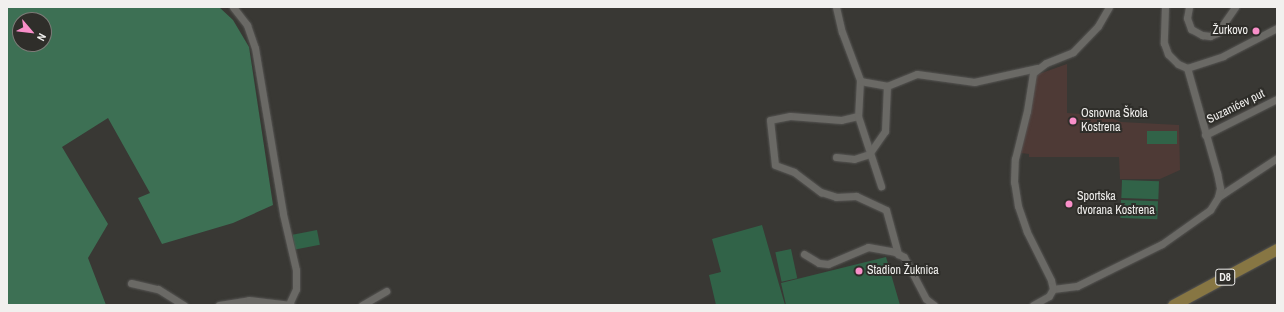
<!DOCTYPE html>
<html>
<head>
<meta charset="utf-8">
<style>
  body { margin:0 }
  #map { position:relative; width:1284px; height:312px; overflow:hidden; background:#393834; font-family:"Archivo Narrow",sans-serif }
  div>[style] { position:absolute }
  .education>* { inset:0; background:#4e3a36 }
  .green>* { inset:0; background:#316348; transform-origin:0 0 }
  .forest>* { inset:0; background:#3d7054 }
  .roads { filter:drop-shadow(0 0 1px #565553) drop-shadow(0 0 1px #565553) }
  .street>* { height:7px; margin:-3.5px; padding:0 3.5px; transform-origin:3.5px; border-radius:3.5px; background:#6a6965 }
  .primary>* { height:11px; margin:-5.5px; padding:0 5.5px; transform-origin:5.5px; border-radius:5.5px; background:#877643 }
  .dots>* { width:11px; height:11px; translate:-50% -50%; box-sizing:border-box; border:2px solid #2f2e2a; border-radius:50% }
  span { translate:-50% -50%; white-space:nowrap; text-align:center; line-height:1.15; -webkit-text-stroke:4px #2f2e2a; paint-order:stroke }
  .shield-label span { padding:1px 3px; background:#2f2e2a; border:1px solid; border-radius:3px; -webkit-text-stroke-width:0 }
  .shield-label { font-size:11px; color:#f1f0ee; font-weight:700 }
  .poi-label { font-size:12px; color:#f1f0ee }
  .right { translate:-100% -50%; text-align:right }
  .left { translate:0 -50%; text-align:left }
  .street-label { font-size:12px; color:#f1f0ee }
  .frame { position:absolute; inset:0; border:8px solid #f1f0ee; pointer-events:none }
  .north { position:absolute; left:12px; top:12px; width:40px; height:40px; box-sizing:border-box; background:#2f2e2a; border:1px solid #7d7c78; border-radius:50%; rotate:118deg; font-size:11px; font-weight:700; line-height:16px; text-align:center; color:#f1f0ee }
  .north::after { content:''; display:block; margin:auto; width:14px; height:18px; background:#f98fc9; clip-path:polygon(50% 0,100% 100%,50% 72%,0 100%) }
</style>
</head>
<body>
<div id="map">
  <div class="education">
    <i style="clip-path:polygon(1067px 64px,1067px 113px,1106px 116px,1121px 122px,1179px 125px,1180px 170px,1160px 179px,1120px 179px,1119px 157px,1029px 157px,1029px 154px,1021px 153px,1036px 75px)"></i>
  </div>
  <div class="green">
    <i style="left:1147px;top:131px;width:30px;height:13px"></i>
    <i style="left:1122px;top:180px;width:37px;height:18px;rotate:2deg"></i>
    <i style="left:1121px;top:200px;width:37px;height:18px;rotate:2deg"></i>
    <i style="clip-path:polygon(762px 225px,785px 305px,716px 305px,709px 275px,721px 272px,712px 239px)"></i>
    <i style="left:317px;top:230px;width:15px;height:25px;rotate:79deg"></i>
    <i style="left:791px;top:249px;width:30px;height:16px;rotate:78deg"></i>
    <i style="clip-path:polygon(886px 257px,900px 305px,786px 305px,781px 283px)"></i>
  </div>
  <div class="forest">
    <i style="clip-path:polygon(evenodd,7px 7px,219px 7px,233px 20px,249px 47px,273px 205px,233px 223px,162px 244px,138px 198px,150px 193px,108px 118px,62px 147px,108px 224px,88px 258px,106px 305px,7px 305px,7px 7px,20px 20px,44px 20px,44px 44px,20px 44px,20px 20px)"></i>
  </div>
  <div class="roads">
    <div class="street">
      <i style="left:233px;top:7px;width:23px;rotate:52deg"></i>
      <i style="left:247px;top:25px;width:24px;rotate:71deg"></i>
      <i style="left:255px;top:48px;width:168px;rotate:80.4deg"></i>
      <i style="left:283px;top:214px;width:57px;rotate:76.9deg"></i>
      <i style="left:296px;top:270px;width:19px;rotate:90deg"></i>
      <i style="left:296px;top:289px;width:17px;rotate:115deg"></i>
      <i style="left:836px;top:7px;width:26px;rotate:77deg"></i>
      <i style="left:842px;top:32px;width:51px;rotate:69.4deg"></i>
      <i style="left:860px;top:80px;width:36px;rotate:93deg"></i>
      <i style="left:858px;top:116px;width:17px;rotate:167deg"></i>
      <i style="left:841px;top:120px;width:51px;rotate:-175.5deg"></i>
      <i style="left:790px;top:116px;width:20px;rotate:169deg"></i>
      <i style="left:770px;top:120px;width:45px;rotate:83.7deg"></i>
      <i style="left:775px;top:165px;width:20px;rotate:20deg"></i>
      <i style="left:794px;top:172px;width:34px;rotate:37deg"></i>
      <i style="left:821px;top:192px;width:16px;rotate:18deg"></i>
      <i style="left:836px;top:197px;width:20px;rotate:-3deg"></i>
      <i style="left:856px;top:196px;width:33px;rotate:25deg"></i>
      <i style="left:886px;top:210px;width:46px;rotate:74.7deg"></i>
      <i style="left:1165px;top:7px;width:36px;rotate:92deg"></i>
      <i style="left:1164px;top:43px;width:12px;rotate:70deg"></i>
      <i style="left:1168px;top:54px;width:14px;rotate:45deg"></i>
      <i style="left:1178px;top:64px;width:10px;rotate:24deg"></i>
      <i style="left:1187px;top:68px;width:38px;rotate:-18deg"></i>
      <i style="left:1223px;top:56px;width:61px;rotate:-27.4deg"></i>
      <i style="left:1189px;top:7px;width:11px;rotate:100deg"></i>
      <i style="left:1187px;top:18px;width:12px;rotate:70deg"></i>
      <i style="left:1191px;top:29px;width:13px;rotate:29deg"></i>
      <i style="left:1202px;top:35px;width:8px;rotate:7deg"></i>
      <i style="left:1210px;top:36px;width:8px;rotate:-23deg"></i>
      <i style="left:1217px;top:33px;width:32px;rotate:-55deg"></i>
      <i style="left:860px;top:81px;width:27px;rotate:10deg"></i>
      <i style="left:887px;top:86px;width:32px;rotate:-22deg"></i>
      <i style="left:917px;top:74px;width:58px;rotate:8deg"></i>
      <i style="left:974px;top:82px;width:65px;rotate:-12.5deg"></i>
      <i style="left:858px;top:116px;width:74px;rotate:71.8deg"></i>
      <i style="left:1205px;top:135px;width:80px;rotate:-26.6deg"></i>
      <i style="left:836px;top:157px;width:18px;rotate:6deg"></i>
      <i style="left:854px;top:159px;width:16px;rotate:-18deg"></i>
      <i style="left:869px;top:154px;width:28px;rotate:-55deg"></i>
      <i style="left:885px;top:131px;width:45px;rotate:-87.5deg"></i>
      <i style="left:1218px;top:197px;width:71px;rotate:-33.5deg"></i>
      <i style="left:804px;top:254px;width:17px;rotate:31deg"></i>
      <i style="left:819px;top:263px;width:9px;rotate:6deg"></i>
      <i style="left:828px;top:264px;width:43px;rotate:-23deg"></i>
      <i style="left:868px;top:247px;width:27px;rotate:10deg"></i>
      <i style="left:895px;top:252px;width:10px;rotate:29deg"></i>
      <i style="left:904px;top:257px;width:47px;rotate:62.4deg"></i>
      <i style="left:926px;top:299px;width:10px;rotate:37deg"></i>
      <i style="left:131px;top:283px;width:28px;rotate:13deg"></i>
      <i style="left:158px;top:289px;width:31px;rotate:32deg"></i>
      <i style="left:1053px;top:289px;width:24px;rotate:-7deg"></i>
      <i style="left:1077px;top:286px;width:95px;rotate:-26.3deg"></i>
      <i style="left:1162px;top:244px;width:59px;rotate:-35.3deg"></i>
      <i style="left:1210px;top:210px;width:15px;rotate:-58deg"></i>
      <i style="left:1218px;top:197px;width:9px;rotate:-77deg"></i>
      <i style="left:1220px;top:188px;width:15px;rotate:-101deg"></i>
      <i style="left:1217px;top:173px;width:109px;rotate:-105.9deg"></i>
      <i style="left:219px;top:305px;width:30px;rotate:-9deg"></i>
      <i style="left:249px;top:300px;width:42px;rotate:6.8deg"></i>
      <i style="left:362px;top:305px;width:28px;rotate:-30deg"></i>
      <i style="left:1033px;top:305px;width:18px;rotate:-29deg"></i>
      <i style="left:1049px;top:296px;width:8px;rotate:-60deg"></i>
      <i style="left:1053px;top:289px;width:9px;rotate:-103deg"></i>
      <i style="left:1051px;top:280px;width:54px;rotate:-116.6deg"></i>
      <i style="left:1027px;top:232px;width:28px;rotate:-109deg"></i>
      <i style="left:1018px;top:206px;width:24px;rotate:-99deg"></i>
      <i style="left:1014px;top:182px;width:23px;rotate:-88deg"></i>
      <i style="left:1015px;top:159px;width:49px;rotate:-76deg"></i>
      <i style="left:1027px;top:111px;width:38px;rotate:-81deg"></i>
      <i style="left:1033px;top:73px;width:16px;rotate:-38deg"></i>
      <i style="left:1046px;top:63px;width:29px;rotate:-22deg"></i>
      <i style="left:1073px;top:52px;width:36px;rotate:-46deg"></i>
      <i style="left:1098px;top:26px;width:22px;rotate:-60deg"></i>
    </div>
    <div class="primary">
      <i style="left:1173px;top:305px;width:118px;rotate:-28.3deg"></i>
    </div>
  </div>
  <div class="dots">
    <i style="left:1256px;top:31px;background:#f98fc9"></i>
    <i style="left:1073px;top:121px;background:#f98fc9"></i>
    <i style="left:1069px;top:204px;background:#f98fc9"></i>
    <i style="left:859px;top:271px;background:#f98fc9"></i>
  </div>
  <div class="shield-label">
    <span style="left:1225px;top:277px">D8</span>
  </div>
  <div class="poi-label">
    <span class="right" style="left:1248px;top:31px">Žurkovo</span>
    <span class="left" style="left:1081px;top:121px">Osnovna Škola<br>Kostrena</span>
    <span class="left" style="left:1077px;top:204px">Sportska<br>dvorana Kostrena</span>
    <span class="left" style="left:867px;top:271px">Stadion Žuknica</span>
  </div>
  <div class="street-label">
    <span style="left:1236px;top:107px;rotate:-26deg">Suzanićev put</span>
  </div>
  <div class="frame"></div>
  <div class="north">N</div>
</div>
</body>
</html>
